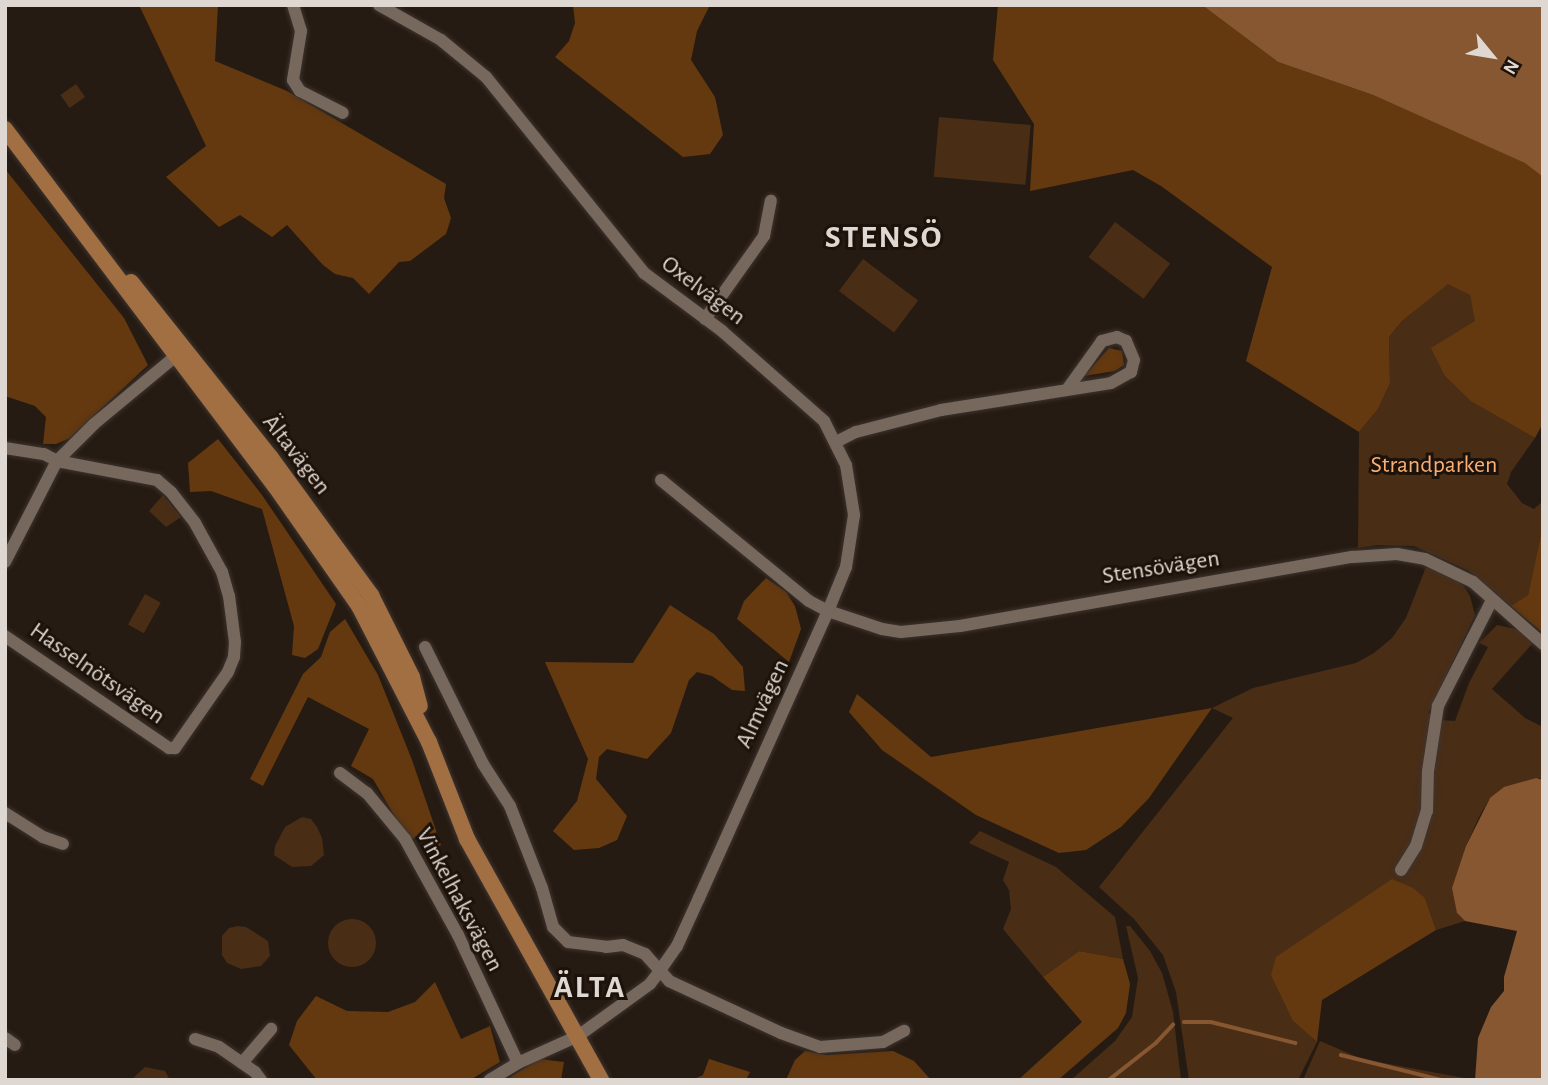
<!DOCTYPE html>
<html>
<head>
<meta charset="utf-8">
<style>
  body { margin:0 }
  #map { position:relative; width:1548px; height:1085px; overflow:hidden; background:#261b12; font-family:"Alegreya Sans",sans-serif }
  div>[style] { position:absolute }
  .green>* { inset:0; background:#4a2d15; transform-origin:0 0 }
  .round { border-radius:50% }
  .forest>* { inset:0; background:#65390f }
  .water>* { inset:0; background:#865731 }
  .stream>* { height:3.5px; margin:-1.75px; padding:0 1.75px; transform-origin:1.75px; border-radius:1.75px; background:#865731 }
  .roads { filter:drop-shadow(0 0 2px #3d342f) drop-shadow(0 0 2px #3d342f) }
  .minor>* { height:12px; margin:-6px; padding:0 6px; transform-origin:6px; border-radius:6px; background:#77685e }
  .major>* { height:16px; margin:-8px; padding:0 8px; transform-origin:8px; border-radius:8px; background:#a26f43 }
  span { translate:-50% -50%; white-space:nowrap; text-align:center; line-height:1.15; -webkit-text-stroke:6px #1d1209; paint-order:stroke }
  .street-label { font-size:24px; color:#dfd7d1 }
  .park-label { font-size:24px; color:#f7af76 }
  .district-label { font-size:32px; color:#dfd7d1; font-weight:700; letter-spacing:2px }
  .frame { position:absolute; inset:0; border:7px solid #dfd7d1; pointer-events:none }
  .north { position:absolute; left:1457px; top:21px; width:70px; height:70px; -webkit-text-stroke:5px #1d1209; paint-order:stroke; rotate:120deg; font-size:19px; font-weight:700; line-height:28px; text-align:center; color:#dfd7d1 }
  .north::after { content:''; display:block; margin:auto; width:24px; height:32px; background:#dfd7d1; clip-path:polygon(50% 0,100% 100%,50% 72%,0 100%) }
</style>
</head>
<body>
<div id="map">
  <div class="green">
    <i style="left:76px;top:84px;width:16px;height:19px;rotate:55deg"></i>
    <i style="left:939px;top:117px;width:92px;height:60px;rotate:5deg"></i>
    <i style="left:1115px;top:222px;width:69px;height:44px;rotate:37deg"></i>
    <i style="left:863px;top:259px;width:69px;height:40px;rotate:37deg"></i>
    <i style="clip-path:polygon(1448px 283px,1470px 295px,1476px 321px,1455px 335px,1472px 402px,1535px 438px,1511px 472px,1507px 484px,1522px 503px,1534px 509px,1543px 501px,1543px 525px,1528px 595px,1511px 606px,1468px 570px,1414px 546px,1378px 545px,1358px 548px,1359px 432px,1378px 409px,1390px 383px,1389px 337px,1402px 321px)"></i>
    <i style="clip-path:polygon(163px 495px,181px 517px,166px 527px,149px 511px)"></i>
    <i style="clip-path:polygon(1426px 567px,1459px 579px,1470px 596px,1475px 615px,1428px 713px,1441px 720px,1455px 721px,1469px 683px,1488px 647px,1479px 643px,1497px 625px,1520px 630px,1533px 643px,1492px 689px,1525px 718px,1543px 727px,1543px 779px,1536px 778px,1490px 798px,1479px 817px,1466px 846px,1457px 913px,1465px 921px,1436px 930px,1425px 898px,1293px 1021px,1317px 1042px,1298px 1080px,1189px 1080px,1176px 992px,1163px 955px,1134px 919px,1099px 887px,1233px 718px,1212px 708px,1253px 688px,1356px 663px,1374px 653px,1392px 638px,1406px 618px)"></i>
    <i style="left:145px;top:594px;width:18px;height:35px;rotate:29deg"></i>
    <i style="clip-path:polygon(302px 817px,311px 819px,317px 827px,322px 838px,324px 855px,311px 866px,292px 867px,274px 855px,275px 846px,285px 827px)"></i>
    <i style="clip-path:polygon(980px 831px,1056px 867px,1115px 917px,1123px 959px,1079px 951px,1043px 977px,1003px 929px,1011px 909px,1009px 890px,1003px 880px,1009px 862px,969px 843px)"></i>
    <i class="round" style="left:328px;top:919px;width:48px;height:48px"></i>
    <i style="clip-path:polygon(238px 926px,246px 927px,268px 941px,270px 956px,261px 966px,241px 969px,227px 963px,222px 955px,222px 936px,229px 928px)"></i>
    <i style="clip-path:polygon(1126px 926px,1130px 926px,1150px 951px,1162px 973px,1173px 1012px,1181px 1080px,1071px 1080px,1115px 1041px,1132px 1017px,1138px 978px)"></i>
    <i style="clip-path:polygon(1320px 1041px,1362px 1059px,1475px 1080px,1303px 1080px)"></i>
    <i style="clip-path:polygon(145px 1067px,165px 1071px,170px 1080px,131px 1080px)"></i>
  </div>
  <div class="forest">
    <i style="clip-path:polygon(139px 5px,218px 5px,215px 61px,287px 91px,446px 184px,444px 198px,451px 218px,446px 234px,410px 261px,399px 262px,369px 294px,353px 278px,335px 274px,323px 265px,287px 225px,272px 237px,240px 215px,219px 227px,166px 177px,206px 146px)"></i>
    <i style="clip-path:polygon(573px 5px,710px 5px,697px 31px,691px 60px,715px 97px,723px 135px,710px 154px,683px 157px,555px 57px,569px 41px,575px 23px)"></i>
    <i style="clip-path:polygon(998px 5px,1202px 5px,1278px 62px,1373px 95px,1526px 163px,1543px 177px,1543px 423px,1535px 438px,1472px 402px,1445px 376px,1431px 348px,1475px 321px,1470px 295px,1448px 284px,1402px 321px,1389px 337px,1390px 383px,1378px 409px,1359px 432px,1246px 361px,1272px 267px,1161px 186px,1133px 170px,1030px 191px,1034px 124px,993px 60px)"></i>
    <i style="clip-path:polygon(5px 169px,124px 318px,148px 365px,70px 438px,56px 444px,43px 444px,46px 417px,35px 406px,5px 396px)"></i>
    <i style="clip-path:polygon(1109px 348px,1122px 351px,1124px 365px,1115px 371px,1084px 376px)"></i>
    <i style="clip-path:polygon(218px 439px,262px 495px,336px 604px,318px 649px,305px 658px,292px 655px,294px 626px,262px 509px,211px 491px,190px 492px,188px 463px)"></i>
    <i style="clip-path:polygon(1543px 525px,1543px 633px,1511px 606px,1528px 595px)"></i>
    <i style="clip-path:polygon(766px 578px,786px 592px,795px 606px,801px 629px,789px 662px,737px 619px,744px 601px)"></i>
    <i style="clip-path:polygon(670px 605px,714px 634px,743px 667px,745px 691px,732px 690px,712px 676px,697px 672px,689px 680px,671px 733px,647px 759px,607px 749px,599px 757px,596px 779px,627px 816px,617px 840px,599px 848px,574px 850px,553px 831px,577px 801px,588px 759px,545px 662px,633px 663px)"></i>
    <i style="clip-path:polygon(345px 619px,378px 675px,412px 760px,441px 845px,435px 849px,424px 832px,409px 841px,373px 779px,351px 766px,369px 729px,308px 697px,263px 786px,250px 779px,303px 674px,321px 657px,330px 632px)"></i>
    <i style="clip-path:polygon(857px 694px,931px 757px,1212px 708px,1149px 798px,1121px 827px,1086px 850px,1059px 853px,976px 815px,882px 750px,849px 712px)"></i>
    <i style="clip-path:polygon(1392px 879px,1413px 888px,1425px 898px,1436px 930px,1322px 1000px,1317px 1042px,1293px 1021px,1271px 975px,1276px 957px)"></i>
    <i style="clip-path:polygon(1079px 951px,1123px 959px,1130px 984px,1126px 1013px,1118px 1028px,1058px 1080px,1018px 1080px,1082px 1022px,1043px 977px)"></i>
    <i style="clip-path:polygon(435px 982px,461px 1039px,490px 1026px,500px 1062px,470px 1080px,317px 1080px,289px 1045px,297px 1021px,316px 996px,347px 1011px,388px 1012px,415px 1002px)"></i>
    <i style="clip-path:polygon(805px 1051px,827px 1055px,893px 1051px,914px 1061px,931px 1080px,786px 1080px,795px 1060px)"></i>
    <i style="clip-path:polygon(539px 1059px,564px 1062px,561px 1080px,506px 1080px)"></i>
    <i style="clip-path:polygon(709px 1059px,750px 1072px,746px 1080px,692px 1080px,703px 1075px)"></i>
  </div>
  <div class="water">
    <i style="clip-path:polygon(1202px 5px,1543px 5px,1543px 177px,1525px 163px,1373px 95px,1278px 62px)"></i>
    <i style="clip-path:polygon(1536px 778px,1543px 780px,1543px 1080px,1475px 1080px,1478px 1038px,1491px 1007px,1504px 991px,1504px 977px,1517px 931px,1465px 921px,1457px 913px,1452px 888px,1466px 846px,1490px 798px,1504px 787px)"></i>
  </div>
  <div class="stream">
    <i style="left:1184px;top:1022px;width:27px"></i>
    <i style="left:1211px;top:1022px;width:87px;rotate:14deg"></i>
    <i style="left:1341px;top:1055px;width:104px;rotate:13.9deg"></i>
    <i style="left:1109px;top:1080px;width:60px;rotate:-38.2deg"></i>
    <i style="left:1156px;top:1043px;width:25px;rotate:-47deg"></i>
  </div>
  <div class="roads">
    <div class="minor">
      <i style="left:293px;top:5px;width:27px;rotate:73deg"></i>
      <i style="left:301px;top:31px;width:50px;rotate:99.3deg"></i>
      <i style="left:293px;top:80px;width:13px;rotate:58deg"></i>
      <i style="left:300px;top:91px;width:48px;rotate:27.1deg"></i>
      <i style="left:379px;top:5px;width:71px;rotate:29.4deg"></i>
      <i style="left:441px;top:40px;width:58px;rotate:39.4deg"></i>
      <i style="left:486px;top:77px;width:252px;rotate:51.1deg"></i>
      <i style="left:644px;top:273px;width:97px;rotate:36.6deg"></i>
      <i style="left:722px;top:331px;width:136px;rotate:41.4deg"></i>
      <i style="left:824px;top:421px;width:49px;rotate:63.4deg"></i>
      <i style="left:846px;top:465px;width:51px;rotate:80.9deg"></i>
      <i style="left:854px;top:515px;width:53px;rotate:98.7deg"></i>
      <i style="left:846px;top:567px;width:48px;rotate:112.2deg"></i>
      <i style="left:828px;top:611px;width:315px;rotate:114.2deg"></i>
      <i style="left:699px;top:898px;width:53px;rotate:114.6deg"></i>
      <i style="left:677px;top:946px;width:32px;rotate:125deg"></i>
      <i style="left:659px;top:972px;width:15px;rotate:127deg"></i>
      <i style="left:650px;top:984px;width:89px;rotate:144.2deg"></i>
      <i style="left:578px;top:1036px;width:66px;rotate:155.8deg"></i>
      <i style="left:518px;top:1063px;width:33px;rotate:149deg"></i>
      <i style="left:705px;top:319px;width:102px;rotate:-54.6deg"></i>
      <i style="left:764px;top:236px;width:36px;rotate:-79deg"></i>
      <i style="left:836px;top:442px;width:22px;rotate:-27deg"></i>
      <i style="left:856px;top:432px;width:88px;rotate:-14.5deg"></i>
      <i style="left:941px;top:410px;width:172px;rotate:-9deg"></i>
      <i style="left:1111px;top:383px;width:23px;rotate:-29deg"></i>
      <i style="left:1131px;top:372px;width:12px;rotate:-76deg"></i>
      <i style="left:1134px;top:360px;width:21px;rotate:-113deg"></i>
      <i style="left:1126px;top:341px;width:10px;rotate:-156deg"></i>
      <i style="left:1117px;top:337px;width:16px;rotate:165deg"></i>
      <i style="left:1102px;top:341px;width:57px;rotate:125.7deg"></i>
      <i style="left:5px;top:448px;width:39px;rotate:9deg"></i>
      <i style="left:44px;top:454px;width:15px;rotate:28deg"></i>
      <i style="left:57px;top:461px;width:102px;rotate:10.8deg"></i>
      <i style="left:157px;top:480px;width:18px;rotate:41deg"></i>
      <i style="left:171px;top:492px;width:39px;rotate:52deg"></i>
      <i style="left:195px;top:523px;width:56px;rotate:61.1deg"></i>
      <i style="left:222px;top:572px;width:25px;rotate:74deg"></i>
      <i style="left:229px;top:596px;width:46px;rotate:82.6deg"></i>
      <i style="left:235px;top:642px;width:15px;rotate:94deg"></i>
      <i style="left:234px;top:657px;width:16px;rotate:112deg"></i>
      <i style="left:228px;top:672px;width:93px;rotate:124.9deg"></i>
      <i style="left:175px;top:748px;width:6px;rotate:180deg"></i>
      <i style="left:169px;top:748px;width:199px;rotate:-145.7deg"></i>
      <i style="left:661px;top:480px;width:191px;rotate:39.3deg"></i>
      <i style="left:809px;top:601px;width:21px;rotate:28deg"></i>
      <i style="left:828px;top:611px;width:57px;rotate:18.4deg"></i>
      <i style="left:882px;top:629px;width:19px;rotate:9deg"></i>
      <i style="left:901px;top:632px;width:59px;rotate:-5.8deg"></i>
      <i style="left:960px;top:626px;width:399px;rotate:-10deg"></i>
      <i style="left:1353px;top:557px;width:44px;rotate:-3.9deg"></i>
      <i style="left:1397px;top:554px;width:28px;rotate:10deg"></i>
      <i style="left:1425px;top:559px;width:53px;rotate:25.6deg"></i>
      <i style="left:1473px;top:582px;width:94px;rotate:41.5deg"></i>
      <i style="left:5px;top:562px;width:114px;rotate:-62.8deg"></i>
      <i style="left:57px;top:461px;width:52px;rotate:-45deg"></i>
      <i style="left:94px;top:424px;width:114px;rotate:-39.7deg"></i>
      <i style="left:425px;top:647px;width:131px;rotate:63.6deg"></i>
      <i style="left:483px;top:764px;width:50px;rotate:57.3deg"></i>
      <i style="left:510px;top:806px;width:88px;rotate:68.7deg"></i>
      <i style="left:542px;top:888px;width:41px;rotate:74.2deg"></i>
      <i style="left:553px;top:927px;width:21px;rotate:45deg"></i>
      <i style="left:568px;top:942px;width:38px;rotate:7deg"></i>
      <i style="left:606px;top:947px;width:17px;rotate:-7deg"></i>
      <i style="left:623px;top:945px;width:24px;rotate:22deg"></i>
      <i style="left:645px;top:954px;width:36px;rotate:48deg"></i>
      <i style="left:669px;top:981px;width:123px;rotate:24.9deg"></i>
      <i style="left:781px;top:1033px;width:41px;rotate:19.7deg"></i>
      <i style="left:820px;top:1047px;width:63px;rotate:-4.5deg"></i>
      <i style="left:883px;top:1042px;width:24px;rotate:-28deg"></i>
      <i style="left:340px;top:773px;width:34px;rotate:37deg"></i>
      <i style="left:367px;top:793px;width:60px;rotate:50.4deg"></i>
      <i style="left:405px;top:839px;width:110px;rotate:61.1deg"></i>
      <i style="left:458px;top:935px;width:141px;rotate:64.9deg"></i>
      <i style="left:5px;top:813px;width:45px;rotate:32.3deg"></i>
      <i style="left:43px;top:837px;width:21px;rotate:19deg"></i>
      <i style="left:1401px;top:870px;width:28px;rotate:-58deg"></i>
      <i style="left:1416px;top:846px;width:37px;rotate:-73deg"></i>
      <i style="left:1427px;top:811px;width:40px;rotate:-88.6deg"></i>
      <i style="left:1428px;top:771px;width:66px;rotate:-81.3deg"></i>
      <i style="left:1438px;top:706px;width:119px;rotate:-63deg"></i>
      <i style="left:5px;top:1038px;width:12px;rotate:35deg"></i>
      <i style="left:195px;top:1039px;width:25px;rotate:18deg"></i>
      <i style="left:219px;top:1047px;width:44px;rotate:34.8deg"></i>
      <i style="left:255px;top:1072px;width:10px;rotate:53deg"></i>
      <i style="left:242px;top:1063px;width:45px;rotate:-49.5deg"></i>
    </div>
    <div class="major">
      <i style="left:5px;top:129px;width:448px;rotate:52.9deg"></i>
      <i style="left:275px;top:486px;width:146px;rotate:55deg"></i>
      <i style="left:359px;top:606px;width:153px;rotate:62.8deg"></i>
      <i style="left:429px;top:742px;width:104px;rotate:68.6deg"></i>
      <i style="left:467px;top:839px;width:276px;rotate:60.9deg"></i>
      <i style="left:131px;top:282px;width:225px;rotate:51.5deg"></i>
      <i style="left:271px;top:458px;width:170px;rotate:53.9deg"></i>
      <i style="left:371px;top:595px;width:92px;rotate:63.4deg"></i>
      <i style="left:412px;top:677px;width:30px;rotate:75deg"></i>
    </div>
  </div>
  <div class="street-label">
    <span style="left:703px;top:291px;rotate:37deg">Oxelvägen</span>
    <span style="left:296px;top:455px;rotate:52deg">Ältavägen</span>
    <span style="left:1161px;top:568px;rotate:-9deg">Stensövägen</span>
    <span style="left:97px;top:674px;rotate:35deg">Hasselnötsvägen</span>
    <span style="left:763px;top:704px;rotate:-65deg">Almvägen</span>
    <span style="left:459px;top:900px;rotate:62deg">Vinkelhaksvägen</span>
  </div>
  <div class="park-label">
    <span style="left:1434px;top:466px">Strandparken</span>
  </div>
  <div class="district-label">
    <span style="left:884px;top:237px">STENSÖ</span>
    <span style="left:590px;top:987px">ÄLTA</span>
  </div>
  <div class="frame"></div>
  <div class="north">N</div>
</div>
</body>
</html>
